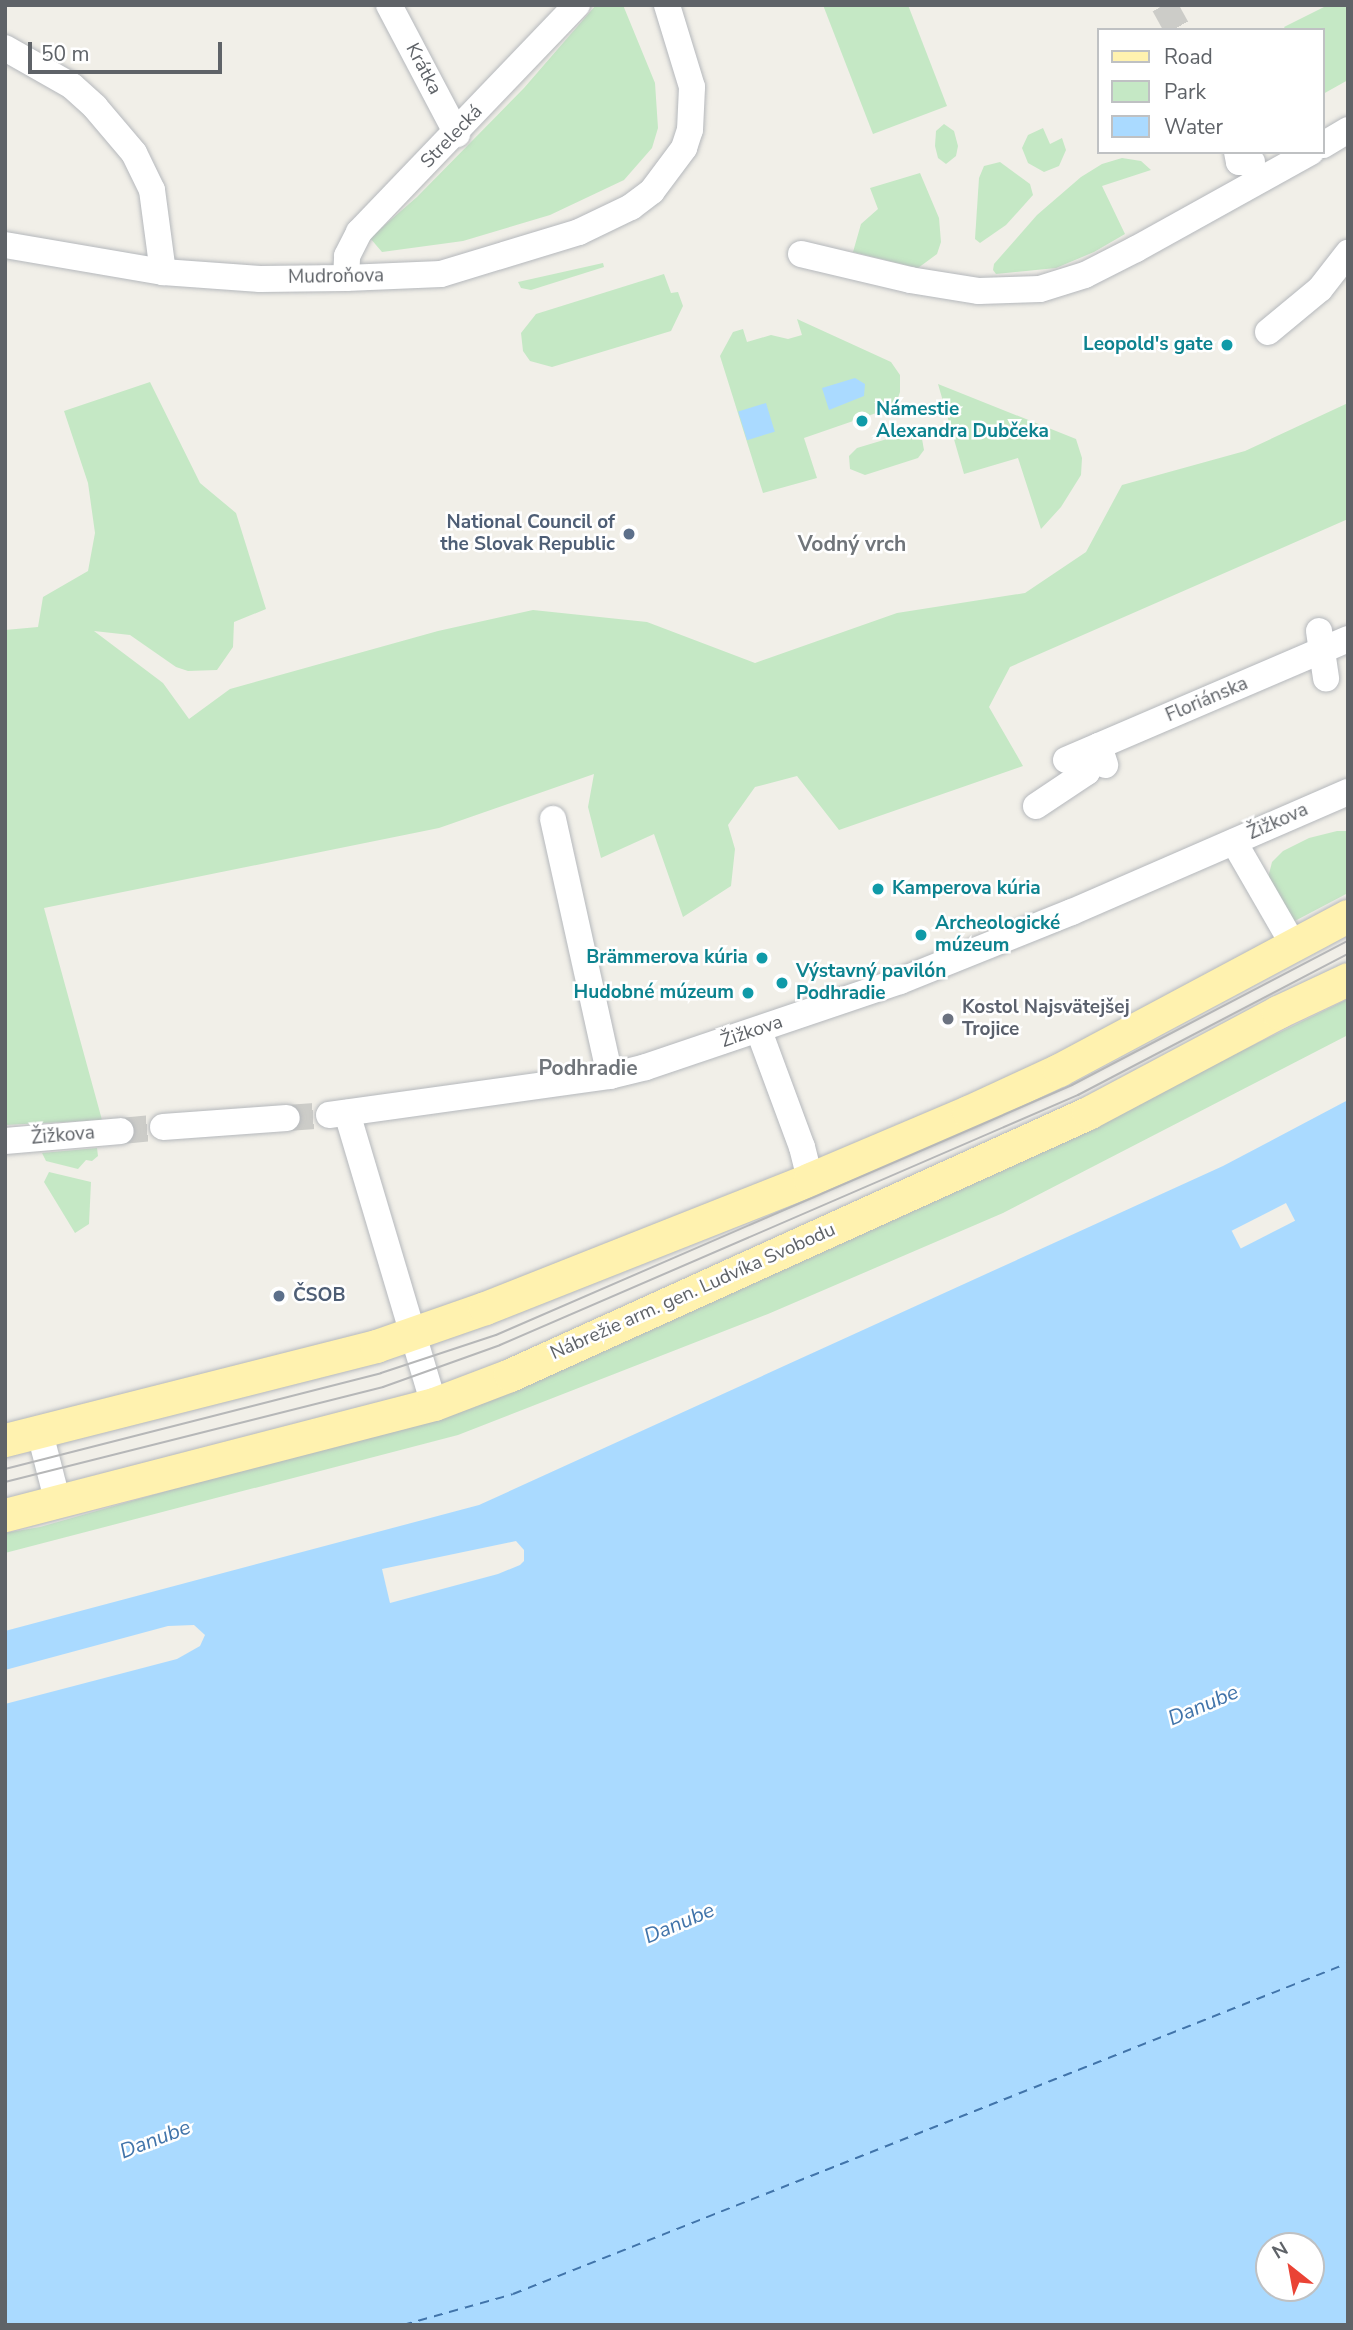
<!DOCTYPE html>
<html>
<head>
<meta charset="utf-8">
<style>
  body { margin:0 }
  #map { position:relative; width:1353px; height:2330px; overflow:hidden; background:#f1efe8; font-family:"Nunito Sans",sans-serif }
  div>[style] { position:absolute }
  .green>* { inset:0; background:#c5e8c5 }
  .water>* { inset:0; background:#aadaff; transform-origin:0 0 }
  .pier>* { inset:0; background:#f1efe8; transform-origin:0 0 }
  .ferry>* { height:2px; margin-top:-1px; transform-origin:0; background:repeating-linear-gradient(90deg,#4174aa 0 9px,transparent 0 16px) }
  .minor-tunnel>* { height:26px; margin-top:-13px; transform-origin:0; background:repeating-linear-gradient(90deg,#ccccc8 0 26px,transparent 0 39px) }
  .roads { filter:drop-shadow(0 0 2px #b5b8bc) drop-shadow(0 0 2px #b5b8bc) }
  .minor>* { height:26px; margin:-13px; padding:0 13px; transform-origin:13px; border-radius:13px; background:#fff }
  .major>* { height:33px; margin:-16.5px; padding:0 16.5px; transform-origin:16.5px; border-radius:16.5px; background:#fff2af }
  .tram>* { height:2px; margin:-1px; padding:0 1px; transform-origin:1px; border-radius:1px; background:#b6b7b8 }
  .dots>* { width:19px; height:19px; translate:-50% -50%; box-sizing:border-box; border:4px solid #fff; border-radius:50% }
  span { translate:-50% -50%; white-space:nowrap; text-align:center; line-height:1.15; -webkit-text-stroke:5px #fff; paint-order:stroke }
  .street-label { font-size:19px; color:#5f6368 }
  .culture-label { font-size:19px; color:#0d838f; font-weight:700 }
  .right { translate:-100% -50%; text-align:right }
  .left { translate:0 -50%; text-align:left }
  .service-label { font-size:19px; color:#4e5e75; font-weight:700 }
  .worship-label { font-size:19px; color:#5b616d; font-weight:700 }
  .neighbourhood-label { font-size:21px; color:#70757a; font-weight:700 }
  .water-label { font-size:21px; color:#4174aa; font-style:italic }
  .frame { position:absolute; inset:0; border:7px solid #5f6368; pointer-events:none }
  .legend { position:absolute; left:1097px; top:28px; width:228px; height:126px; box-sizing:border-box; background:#fff; border:2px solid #bfc1c3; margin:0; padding:9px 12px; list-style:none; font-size:21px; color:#5f6368 }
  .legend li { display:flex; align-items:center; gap:14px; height:35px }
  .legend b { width:35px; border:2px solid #bfc1c3 }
  .north { position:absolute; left:1255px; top:2232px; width:70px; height:70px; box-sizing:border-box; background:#fff; border:2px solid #bfc1c3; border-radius:50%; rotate:329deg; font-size:19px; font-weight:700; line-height:28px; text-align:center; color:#5f6368 }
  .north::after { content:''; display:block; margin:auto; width:24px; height:32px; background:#ea4335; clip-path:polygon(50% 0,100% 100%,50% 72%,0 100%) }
  .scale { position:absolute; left:28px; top:42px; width:194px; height:32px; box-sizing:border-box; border:4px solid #5f6368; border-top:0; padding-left:9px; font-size:21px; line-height:24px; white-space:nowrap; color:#5f6368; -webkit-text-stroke:5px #fff; paint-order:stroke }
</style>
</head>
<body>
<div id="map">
  <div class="green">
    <i style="clip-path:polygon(596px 5px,623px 5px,655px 83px,658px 128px,652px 148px,624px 180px,550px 215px,463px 241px,382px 252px,370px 238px,417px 197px,524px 88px)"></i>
    <i style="clip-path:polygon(823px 5px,908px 5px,947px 106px,873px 134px)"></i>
    <i style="clip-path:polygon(1328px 5px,1348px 5px,1348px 80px,1323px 94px,1323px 30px,1286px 30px,1284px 27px)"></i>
    <i style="clip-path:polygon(944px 124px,954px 131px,958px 146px,956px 156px,946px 164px,938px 158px,935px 146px,936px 131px)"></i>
    <i style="clip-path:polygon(1043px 128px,1050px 144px,1062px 138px,1066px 150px,1059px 166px,1044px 172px,1028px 163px,1022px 148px,1028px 135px)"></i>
    <i style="clip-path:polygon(1122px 158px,1141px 161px,1151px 170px,1102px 186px,1125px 234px,1094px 252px,1056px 268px,996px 274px,993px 270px,994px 264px,1037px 215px,1081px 177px,1102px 164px)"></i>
    <i style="clip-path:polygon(1000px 162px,1030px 184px,1033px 195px,1006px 225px,980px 243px,975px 239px,979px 178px,984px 166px)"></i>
    <i style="clip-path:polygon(920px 173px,939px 218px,941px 242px,937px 254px,918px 268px,853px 252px,861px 224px,878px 209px,870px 188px)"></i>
    <i style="clip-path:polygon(603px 263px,604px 267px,531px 290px,521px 288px,518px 282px)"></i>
    <i style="clip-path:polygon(664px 274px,671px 293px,678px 292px,683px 306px,671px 331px,552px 367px,530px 361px,523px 351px,521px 333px,536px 314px)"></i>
    <i style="clip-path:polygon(797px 319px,891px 362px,900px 375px,900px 392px,897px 401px,885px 410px,804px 438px,817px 478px,763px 493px,720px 356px,733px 332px,743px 329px,747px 342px,771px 335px,788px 339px,802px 335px)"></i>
    <i style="clip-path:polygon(150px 382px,200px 483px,236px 513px,266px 609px,234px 622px,233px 647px,217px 670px,188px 671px,176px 667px,130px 635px,94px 631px,163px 683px,189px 719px,230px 689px,438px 631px,533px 610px,647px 622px,755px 663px,897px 613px,1025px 593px,1086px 552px,1122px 485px,1245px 451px,1348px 403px,1348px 519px,1010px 667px,989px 707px,1023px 766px,839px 830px,797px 776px,755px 787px,728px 825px,735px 849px,731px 886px,683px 917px,654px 834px,601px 858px,588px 807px,594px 774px,439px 828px,44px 908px,102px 1120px,5px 1125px,5px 630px,38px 627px,43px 597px,88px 571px,95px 533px,88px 483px,64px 411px)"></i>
    <i style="clip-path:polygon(938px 384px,1076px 439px,1082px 458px,1081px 475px,1061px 507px,1041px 529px,1018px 458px,964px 474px)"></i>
    <i style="clip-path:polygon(907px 433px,913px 433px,922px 439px,924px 450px,918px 458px,865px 475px,850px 469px,849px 456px,857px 448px)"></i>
    <i style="clip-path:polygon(1337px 831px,1348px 831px,1348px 893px,1291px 923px,1268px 878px,1272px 862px,1283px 851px,1309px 838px)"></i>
    <i style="clip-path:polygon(1348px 999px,1348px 1035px,1003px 1213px,768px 1314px,458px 1435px,5px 1553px,5px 1533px,40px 1527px,452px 1410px,905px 1215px)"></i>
    <i style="clip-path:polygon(97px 1148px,98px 1156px,92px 1161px,86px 1160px,78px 1169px,46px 1161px,42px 1153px)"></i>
    <i style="clip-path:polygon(49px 1172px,91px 1182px,89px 1224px,75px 1233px,44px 1182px)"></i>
  </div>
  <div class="water">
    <i style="clip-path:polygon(855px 378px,865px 384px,864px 396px,829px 410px,822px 388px)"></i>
    <i style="left:766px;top:403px;width:30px;height:29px;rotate:73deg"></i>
    <i style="clip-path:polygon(evenodd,1348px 1100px,1348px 2325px,5px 2325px,5px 1631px,479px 1505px,1223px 1166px,1348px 1100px,1269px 2246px,1311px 2246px,1311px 2288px,1269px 2288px,1269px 2246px)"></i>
  </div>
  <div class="pier">
    <i style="left:1286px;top:1203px;width:20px;height:61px;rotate:63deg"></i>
    <i style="clip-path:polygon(516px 1541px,524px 1550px,524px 1561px,520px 1565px,498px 1574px,390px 1603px,382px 1569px)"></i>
    <i style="clip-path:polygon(194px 1625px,205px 1635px,200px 1646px,177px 1659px,5px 1704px,5px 1670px,168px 1626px)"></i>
  </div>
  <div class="ferry">
    <i style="left:403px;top:2325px;width:114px;rotate:-15.7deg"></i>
    <i style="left:513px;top:2294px;width:898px;rotate:-21.62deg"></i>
  </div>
  <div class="minor-tunnel">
    <i style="left:1164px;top:5px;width:29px;rotate:61deg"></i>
    <i style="left:287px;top:1118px;width:42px;rotate:-4.1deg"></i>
    <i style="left:121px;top:1131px;width:42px;rotate:-5.4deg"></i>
  </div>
  <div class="roads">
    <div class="minor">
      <i style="left:389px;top:5px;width:146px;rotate:62.2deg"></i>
      <i style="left:5px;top:48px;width:77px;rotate:29.6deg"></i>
      <i style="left:72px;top:86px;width:31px;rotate:42deg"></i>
      <i style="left:95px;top:107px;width:60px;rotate:49.7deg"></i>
      <i style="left:134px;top:153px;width:41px;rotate:64.1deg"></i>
      <i style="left:152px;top:190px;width:83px;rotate:82.4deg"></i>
      <i style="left:1323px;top:145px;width:29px;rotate:-31deg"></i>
      <i style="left:1237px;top:152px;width:10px;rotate:79deg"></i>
      <i style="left:1239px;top:162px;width:13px"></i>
      <i style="left:5px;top:245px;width:160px;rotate:9.7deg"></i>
      <i style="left:163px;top:272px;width:97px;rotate:4.1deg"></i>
      <i style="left:260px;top:279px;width:86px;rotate:-0.7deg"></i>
      <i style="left:346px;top:278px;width:95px;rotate:-2.4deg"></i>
      <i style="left:441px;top:274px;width:144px;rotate:-16.9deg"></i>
      <i style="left:579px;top:232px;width:58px;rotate:-25.7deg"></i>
      <i style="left:631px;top:207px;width:26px;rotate:-37deg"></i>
      <i style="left:652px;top:191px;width:54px;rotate:-53.3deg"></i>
      <i style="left:684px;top:148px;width:19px;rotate:-72deg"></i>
      <i style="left:690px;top:130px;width:43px;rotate:-87.3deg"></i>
      <i style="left:692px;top:87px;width:86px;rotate:-107deg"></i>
      <i style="left:801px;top:254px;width:112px;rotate:13.4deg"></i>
      <i style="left:910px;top:280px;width:70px;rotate:9.1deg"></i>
      <i style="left:979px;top:291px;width:61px;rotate:-1.9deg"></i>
      <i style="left:1040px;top:289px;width:47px;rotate:-17.3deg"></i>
      <i style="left:1085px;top:275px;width:57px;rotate:-27deg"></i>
      <i style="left:1136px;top:249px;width:200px;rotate:-29deg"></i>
      <i style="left:346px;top:278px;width:22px;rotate:-87deg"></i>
      <i style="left:347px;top:256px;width:27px;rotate:-63deg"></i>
      <i style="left:359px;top:232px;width:315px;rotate:-46.2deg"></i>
      <i style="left:1268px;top:332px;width:67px;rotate:-39.6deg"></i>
      <i style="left:1320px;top:289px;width:46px;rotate:-52.1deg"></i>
      <i style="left:1319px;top:631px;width:48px;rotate:81.5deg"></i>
      <i style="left:1066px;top:760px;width:307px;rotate:-23.2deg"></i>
      <i style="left:1036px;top:806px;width:61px;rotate:-33.7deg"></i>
      <i style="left:1087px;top:772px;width:29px;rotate:-65deg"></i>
      <i style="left:1099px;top:746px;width:20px;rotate:72deg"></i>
      <i style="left:553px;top:819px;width:263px;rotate:77.5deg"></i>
      <i style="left:1234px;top:842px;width:120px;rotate:60deg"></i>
      <i style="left:759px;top:1031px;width:124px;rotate:69.7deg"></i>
      <i style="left:802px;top:1147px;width:33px;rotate:76deg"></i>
      <i style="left:347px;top:1113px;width:304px;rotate:73.4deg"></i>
      <i style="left:329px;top:1115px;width:284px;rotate:-7.9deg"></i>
      <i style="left:610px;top:1076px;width:37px;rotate:-14deg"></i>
      <i style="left:646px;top:1067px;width:268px;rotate:-18.7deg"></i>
      <i style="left:900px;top:981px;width:185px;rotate:-21.9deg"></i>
      <i style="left:1072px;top:912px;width:301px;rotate:-23.5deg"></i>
      <i style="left:163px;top:1127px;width:124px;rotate:-4.2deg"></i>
      <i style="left:5px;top:1141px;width:116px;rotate:-4.9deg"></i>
      <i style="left:40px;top:1433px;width:72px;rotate:75.6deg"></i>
    </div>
    <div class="major">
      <i style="left:5px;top:1440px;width:383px;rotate:-14.2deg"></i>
      <i style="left:376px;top:1346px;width:115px;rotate:-19.2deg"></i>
      <i style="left:485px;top:1308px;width:350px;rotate:-21.6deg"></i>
      <i style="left:810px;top:1179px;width:172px;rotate:-23deg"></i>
      <i style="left:968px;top:1112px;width:100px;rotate:-24.8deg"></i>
      <i style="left:1059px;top:1070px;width:327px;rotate:-28.1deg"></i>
      <i style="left:5px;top:1515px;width:443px;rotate:-14.5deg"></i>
      <i style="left:434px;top:1404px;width:81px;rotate:-20.9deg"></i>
      <i style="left:510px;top:1375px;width:635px;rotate:-24.38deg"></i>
      <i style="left:1088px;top:1113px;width:215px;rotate:-28deg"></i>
      <i style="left:1278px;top:1012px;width:77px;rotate:-25.2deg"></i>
    </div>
  </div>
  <div class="tram">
    <i style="left:5px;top:1469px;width:388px;rotate:-14.3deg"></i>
    <i style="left:381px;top:1373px;width:121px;rotate:-18.3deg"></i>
    <i style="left:496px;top:1335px;width:628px;rotate:-23.46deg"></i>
    <i style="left:1072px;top:1085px;width:311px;rotate:-27.6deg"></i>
    <i style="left:5px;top:1482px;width:390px;rotate:-14.1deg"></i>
    <i style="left:383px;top:1387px;width:124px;rotate:-19.7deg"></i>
    <i style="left:500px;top:1345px;width:630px;rotate:-23.39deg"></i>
    <i style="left:1078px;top:1095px;width:305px;rotate:-27.6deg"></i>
  </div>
  <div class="dots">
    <i style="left:1227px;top:345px;background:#0f9aa8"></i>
    <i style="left:862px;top:421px;background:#0f9aa8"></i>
    <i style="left:629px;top:534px;background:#5c6f8a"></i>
    <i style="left:878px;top:889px;background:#0f9aa8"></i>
    <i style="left:921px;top:935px;background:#0f9aa8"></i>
    <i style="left:762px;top:958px;background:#0f9aa8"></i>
    <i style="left:782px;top:983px;background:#0f9aa8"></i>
    <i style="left:748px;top:993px;background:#0f9aa8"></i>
    <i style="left:948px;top:1019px;background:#6b7280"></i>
    <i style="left:279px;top:1296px;background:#5c6f8a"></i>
  </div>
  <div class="street-label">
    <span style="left:423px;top:69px;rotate:62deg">Krátka</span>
    <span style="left:452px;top:137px;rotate:-46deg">Strelecká</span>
    <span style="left:336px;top:277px;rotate:-1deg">Mudroňova</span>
    <span style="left:1207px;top:700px;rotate:-23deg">Floriánska</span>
    <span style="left:1278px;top:822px;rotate:-24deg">Žižkova</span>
    <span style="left:752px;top:1032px;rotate:-19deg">Žižkova</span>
    <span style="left:63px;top:1136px;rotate:-5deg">Žižkova</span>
    <span style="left:693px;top:1292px;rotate:-24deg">Nábrežie arm. gen. Ludvíka Svobodu</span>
  </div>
  <div class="culture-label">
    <span class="right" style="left:1213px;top:345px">Leopold's gate</span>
    <span class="left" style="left:876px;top:421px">Námestie<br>Alexandra Dubčeka</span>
    <span class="left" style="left:892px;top:889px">Kamperova kúria</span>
    <span class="left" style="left:935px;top:935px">Archeologické<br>múzeum</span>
    <span class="right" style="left:748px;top:958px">Brämmerova kúria</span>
    <span class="left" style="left:796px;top:983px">Výstavný pavilón<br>Podhradie</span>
    <span class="right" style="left:734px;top:993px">Hudobné múzeum</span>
  </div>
  <div class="service-label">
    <span class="right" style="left:615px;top:534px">National Council of<br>the Slovak Republic</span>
    <span class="left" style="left:293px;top:1296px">ČSOB</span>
  </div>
  <div class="worship-label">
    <span class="left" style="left:962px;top:1019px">Kostol Najsvätejšej<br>Trojice</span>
  </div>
  <div class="neighbourhood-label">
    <span style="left:852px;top:544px">Vodný vrch</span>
    <span style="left:588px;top:1068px">Podhradie</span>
  </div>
  <div class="water-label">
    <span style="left:1203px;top:1705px;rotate:-23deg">Danube</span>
    <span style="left:679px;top:1923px;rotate:-23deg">Danube</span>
    <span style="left:155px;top:2139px;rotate:-21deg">Danube</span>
  </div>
  <div class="frame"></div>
  <ul class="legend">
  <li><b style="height:9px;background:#fff2af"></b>Road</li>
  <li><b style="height:19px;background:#c5e8c5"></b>Park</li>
  <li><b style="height:19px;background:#aadaff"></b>Water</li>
  </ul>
  <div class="north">N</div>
  <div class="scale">50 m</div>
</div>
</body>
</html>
